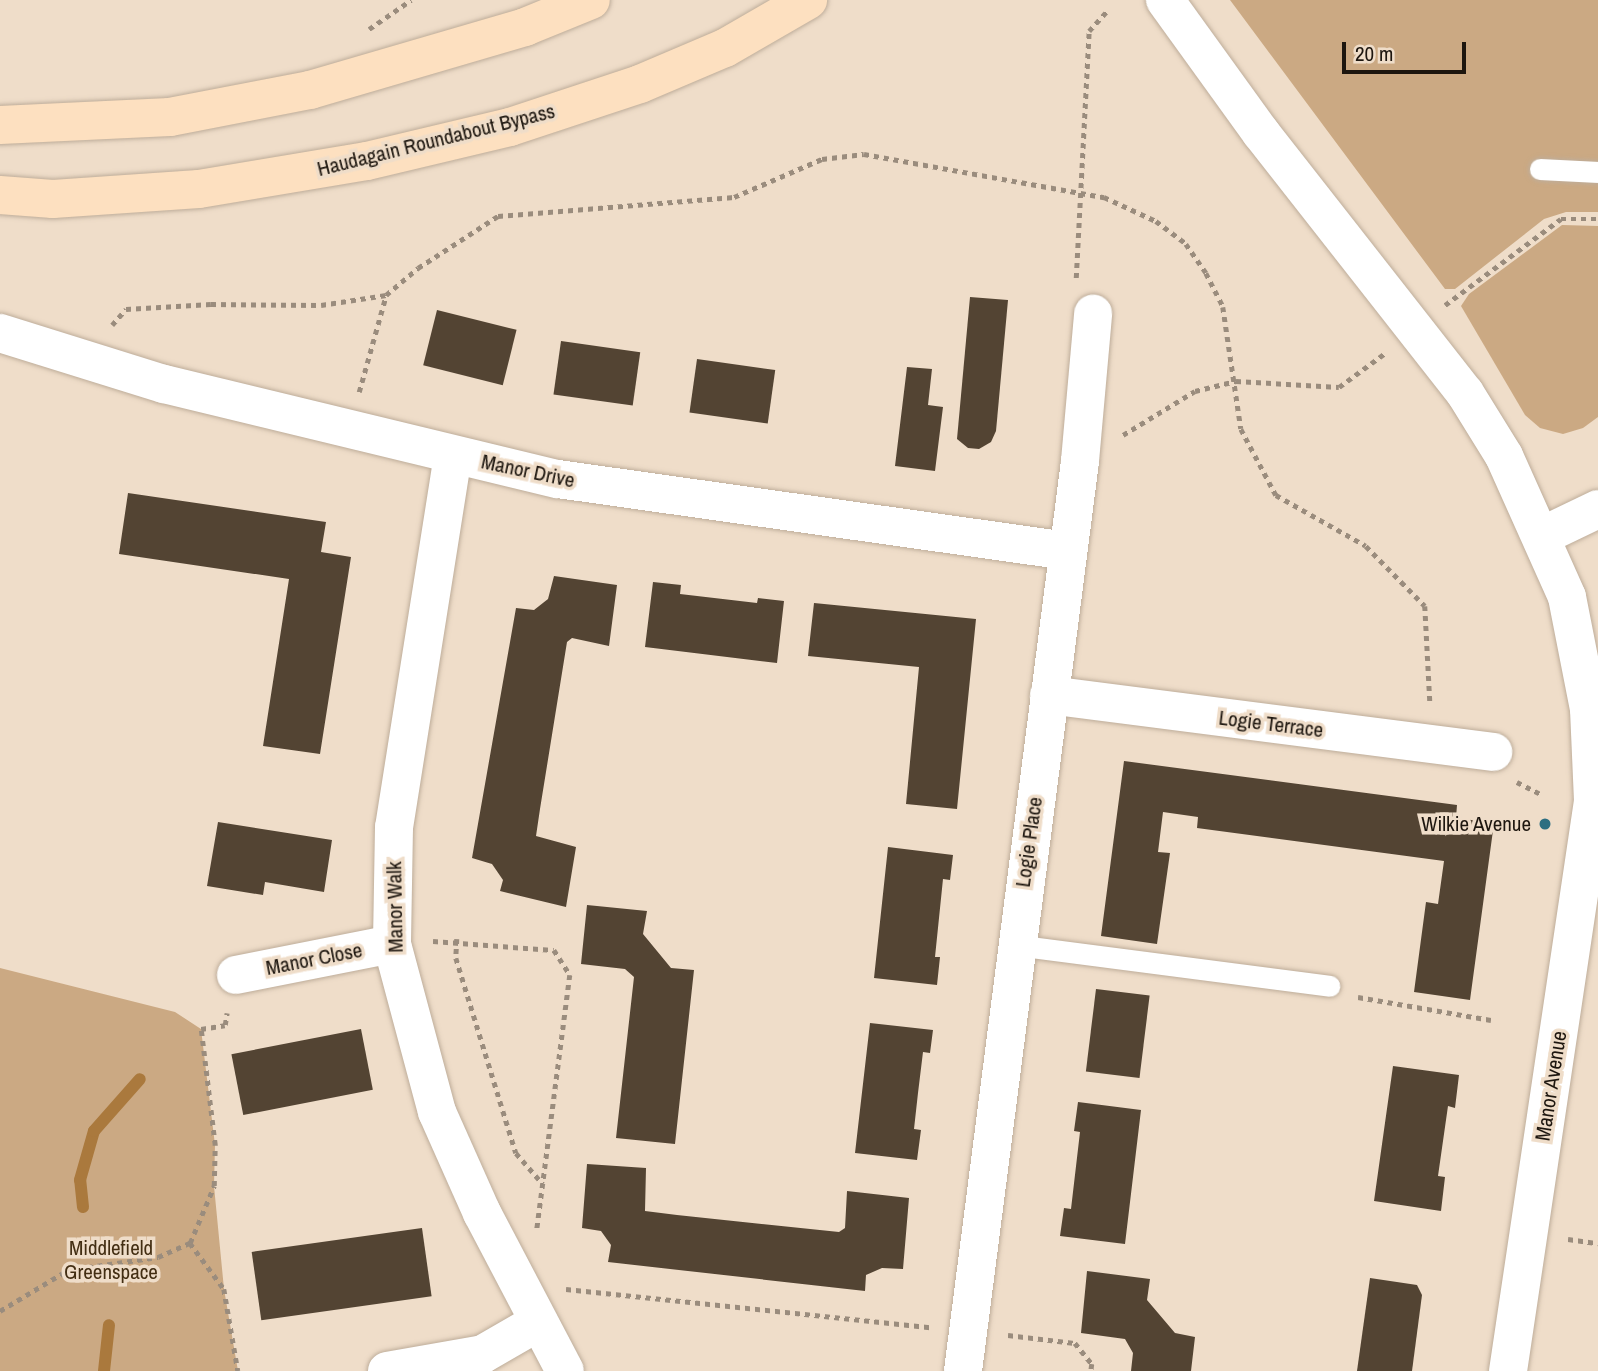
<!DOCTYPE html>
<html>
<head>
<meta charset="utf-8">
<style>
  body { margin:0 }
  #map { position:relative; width:1598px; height:1371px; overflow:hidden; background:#efddc9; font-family:"Archivo Narrow",sans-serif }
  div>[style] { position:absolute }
  .green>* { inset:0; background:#cba983 }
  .stream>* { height:12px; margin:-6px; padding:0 6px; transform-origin:6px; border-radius:6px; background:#aa793d }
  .building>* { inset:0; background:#534433; transform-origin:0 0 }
  .path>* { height:4.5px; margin-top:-2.25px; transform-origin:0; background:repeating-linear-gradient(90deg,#9a8c7d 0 5px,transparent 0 10px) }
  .roads { filter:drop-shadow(0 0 2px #bead9a) drop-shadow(0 0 2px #bead9a) }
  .service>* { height:21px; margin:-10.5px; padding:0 10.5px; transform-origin:10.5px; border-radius:10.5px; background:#fff }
  .minor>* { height:38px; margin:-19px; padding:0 19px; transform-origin:19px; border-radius:19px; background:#fff }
  .tertiary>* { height:38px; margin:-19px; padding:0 19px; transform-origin:19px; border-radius:19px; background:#fff }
  .primary>* { height:38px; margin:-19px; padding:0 19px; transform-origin:19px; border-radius:19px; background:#fde0c0 }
  .dots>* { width:19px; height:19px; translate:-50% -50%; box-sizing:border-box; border:4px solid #efddc9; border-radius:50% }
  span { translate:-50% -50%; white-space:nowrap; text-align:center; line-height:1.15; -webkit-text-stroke:7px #efddc9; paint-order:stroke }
  .street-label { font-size:21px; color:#1d160f }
  .poi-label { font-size:21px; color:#1d160f }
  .right { translate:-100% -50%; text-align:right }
  .park-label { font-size:21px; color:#432e13 }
  .scale { position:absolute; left:1342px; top:42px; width:124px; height:32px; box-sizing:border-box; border:4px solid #1d160f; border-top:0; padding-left:9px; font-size:21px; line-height:24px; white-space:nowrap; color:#1d160f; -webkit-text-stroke:5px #efddc9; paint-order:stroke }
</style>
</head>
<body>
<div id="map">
  <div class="green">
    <i style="clip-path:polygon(1230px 0,1598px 0,1598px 212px,1566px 212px,1544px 219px,1455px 289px,1445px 289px)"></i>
    <i style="clip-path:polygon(1562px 225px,1598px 226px,1598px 417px,1583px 428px,1563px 434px,1540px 428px,1525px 415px,1461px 306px,1469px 294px)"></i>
    <i style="clip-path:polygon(0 968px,175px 1012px,201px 1029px,215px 1145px,214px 1186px,224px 1289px,238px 1371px,0 1371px)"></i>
  </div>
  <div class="stream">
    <i style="left:83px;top:1207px;width:27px;rotate:-96deg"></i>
    <i style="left:80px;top:1180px;width:51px;rotate:-74.1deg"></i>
    <i style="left:94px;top:1131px;width:69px;rotate:-48.5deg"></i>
    <i style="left:104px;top:1371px;width:46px;rotate:-83.8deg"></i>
  </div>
  <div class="building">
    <i style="clip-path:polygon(970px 297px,1008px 300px,996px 431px,991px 442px,979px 449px,968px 448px,957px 439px)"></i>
    <i style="left:437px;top:310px;width:82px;height:57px;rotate:14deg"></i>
    <i style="left:561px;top:341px;width:80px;height:54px;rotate:8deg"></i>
    <i style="left:697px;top:359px;width:79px;height:54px;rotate:8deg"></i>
    <i style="clip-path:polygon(907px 367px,932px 369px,928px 405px,943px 407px,935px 471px,895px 466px)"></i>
    <i style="clip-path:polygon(128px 493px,326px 522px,321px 552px,351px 557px,320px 754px,263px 746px,289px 579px,119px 554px)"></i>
    <i style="clip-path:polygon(554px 576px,617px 585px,609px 646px,572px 638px,567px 642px,540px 809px,536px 836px,576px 847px,566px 907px,500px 891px,503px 880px,492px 864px,472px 858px,516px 608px,534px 610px,548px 599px)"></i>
    <i style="clip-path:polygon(653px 582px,681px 585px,680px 594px,757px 603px,758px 598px,784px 601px,777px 663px,645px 647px)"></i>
    <i style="clip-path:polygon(814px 603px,976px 619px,957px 809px,906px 804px,919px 667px,808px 656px)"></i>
    <i style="clip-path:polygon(1124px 761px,1457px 805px,1456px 818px,1494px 823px,1470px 1000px,1414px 992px,1426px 902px,1438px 904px,1444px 861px,1197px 828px,1198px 817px,1163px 812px,1158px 852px,1170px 853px,1157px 944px,1101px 936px)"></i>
    <i style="clip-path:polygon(218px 822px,332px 840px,324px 892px,265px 882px,263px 895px,207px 886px)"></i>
    <i style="clip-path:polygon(888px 847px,953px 855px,950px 880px,943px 879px,935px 957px,940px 957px,937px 985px,874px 978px)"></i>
    <i style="clip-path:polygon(587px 905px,647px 911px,643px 934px,671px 968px,694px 970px,675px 1144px,616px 1138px,634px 977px,625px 969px,581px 964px)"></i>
    <i style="left:1096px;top:989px;width:54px;height:83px;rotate:7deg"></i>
    <i style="clip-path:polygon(870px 1023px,933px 1030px,930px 1053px,923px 1052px,918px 1093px,914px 1129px,921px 1130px,917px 1160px,855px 1153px)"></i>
    <i style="left:361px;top:1029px;width:62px;height:132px;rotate:79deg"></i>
    <i style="clip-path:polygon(1393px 1066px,1459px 1075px,1455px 1108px,1448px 1106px,1438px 1176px,1445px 1177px,1441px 1211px,1374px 1201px)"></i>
    <i style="clip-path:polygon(1078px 1102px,1141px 1110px,1125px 1244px,1060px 1236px,1064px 1208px,1071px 1209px,1080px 1132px,1074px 1131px)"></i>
    <i style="clip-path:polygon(587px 1164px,646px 1168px,645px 1211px,677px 1215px,839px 1232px,845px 1228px,847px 1191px,909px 1198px,903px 1269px,882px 1268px,866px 1275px,865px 1291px,608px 1262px,611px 1245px,601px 1231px,582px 1228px)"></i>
    <i style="left:422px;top:1228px;width:69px;height:172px;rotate:82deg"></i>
    <i style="clip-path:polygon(1087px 1271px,1150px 1279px,1147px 1300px,1175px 1333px,1195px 1337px,1191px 1371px,1131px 1371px,1133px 1353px,1125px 1339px,1081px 1333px)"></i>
    <i style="clip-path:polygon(1370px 1278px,1417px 1285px,1422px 1295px,1412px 1371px,1357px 1371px)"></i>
  </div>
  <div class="path">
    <i style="left:369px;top:29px;width:51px;rotate:-34.6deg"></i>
    <i style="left:1076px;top:278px;width:247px;rotate:-87deg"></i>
    <i style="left:1089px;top:31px;width:27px;rotate:-48deg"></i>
    <i style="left:1445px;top:305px;width:144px;rotate:-36.6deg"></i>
    <i style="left:1561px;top:219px;width:37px"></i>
    <i style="left:112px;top:325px;width:21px;rotate:-49deg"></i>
    <i style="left:126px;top:309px;width:85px;rotate:-3.4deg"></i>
    <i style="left:211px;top:304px;width:110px;rotate:0.5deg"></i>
    <i style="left:321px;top:305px;width:66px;rotate:-8.7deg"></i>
    <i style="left:359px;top:392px;width:101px;rotate:-74.4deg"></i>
    <i style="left:386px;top:295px;width:42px;rotate:-40.2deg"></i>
    <i style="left:418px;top:268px;width:95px;rotate:-33deg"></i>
    <i style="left:498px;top:216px;width:237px;rotate:-4.6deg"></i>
    <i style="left:734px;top:197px;width:96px;rotate:-23.4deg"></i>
    <i style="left:822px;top:159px;width:42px;rotate:-6.8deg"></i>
    <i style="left:864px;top:154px;width:244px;rotate:10.2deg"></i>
    <i style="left:1104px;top:197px;width:57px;rotate:24.8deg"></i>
    <i style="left:1156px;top:221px;width:38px;rotate:37deg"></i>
    <i style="left:1186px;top:244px;width:35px;rotate:55deg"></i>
    <i style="left:1206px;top:273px;width:38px;rotate:63deg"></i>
    <i style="left:1223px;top:307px;width:123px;rotate:81.6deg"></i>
    <i style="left:1241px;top:429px;width:75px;rotate:62.1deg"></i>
    <i style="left:1276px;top:495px;width:103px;rotate:29.5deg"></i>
    <i style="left:1366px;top:546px;width:84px;rotate:45.5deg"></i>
    <i style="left:1425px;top:606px;width:96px;rotate:87deg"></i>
    <i style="left:1123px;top:435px;width:84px;rotate:-31.4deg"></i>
    <i style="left:1195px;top:391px;width:42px;rotate:-13.7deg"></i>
    <i style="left:1236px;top:381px;width:103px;rotate:3.3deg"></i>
    <i style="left:1339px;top:387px;width:56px;rotate:-36.3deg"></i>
    <i style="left:1517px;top:782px;width:29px;rotate:27deg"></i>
    <i style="left:457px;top:939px;width:19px;rotate:93deg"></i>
    <i style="left:456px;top:958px;width:204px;rotate:72.9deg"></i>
    <i style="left:516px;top:1153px;width:41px;rotate:48.9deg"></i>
    <i style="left:433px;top:941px;width:121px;rotate:4.3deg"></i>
    <i style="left:554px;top:950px;width:30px;rotate:57deg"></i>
    <i style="left:570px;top:975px;width:257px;rotate:97.4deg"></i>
    <i style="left:1358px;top:997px;width:135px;rotate:9.8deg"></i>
    <i style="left:1568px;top:1239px;width:30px;rotate:8deg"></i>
    <i style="left:190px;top:1243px;width:57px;rotate:53.5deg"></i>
    <i style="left:224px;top:1289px;width:83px;rotate:80.3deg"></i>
    <i style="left:566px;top:1289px;width:366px;rotate:6deg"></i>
    <i style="left:0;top:1311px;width:79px;rotate:-31.1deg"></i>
    <i style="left:68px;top:1270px;width:91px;rotate:-8.2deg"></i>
    <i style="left:158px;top:1257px;width:35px;rotate:-24deg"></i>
    <i style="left:190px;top:1243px;width:62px;rotate:-67.2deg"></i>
    <i style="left:214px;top:1186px;width:41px;rotate:-88.6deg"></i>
    <i style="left:215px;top:1145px;width:117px;rotate:-96.9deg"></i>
    <i style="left:201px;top:1029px;width:24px;rotate:-9deg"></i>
    <i style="left:225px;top:1025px;width:12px;rotate:-81deg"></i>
    <i style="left:1008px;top:1335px;width:67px;rotate:6.8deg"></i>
    <i style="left:1075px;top:1343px;width:27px;rotate:51deg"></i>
    <i style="left:1092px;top:1364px;width:7px;rotate:98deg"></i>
  </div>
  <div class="roads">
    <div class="service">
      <i style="left:1540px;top:169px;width:58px;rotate:3deg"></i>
      <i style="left:1015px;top:945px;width:317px;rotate:7.4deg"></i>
    </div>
    <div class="minor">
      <i style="left:0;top:333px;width:172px;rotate:17.3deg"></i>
      <i style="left:164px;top:384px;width:405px;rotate:13.6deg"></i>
      <i style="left:558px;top:479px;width:515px;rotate:8.04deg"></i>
      <i style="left:453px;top:455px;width:377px;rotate:99deg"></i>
      <i style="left:394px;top:827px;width:117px;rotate:91deg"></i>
      <i style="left:392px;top:944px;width:174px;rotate:75deg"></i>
      <i style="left:437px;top:1112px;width:111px;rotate:66deg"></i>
      <i style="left:482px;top:1213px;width:178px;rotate:62.3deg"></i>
      <i style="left:1542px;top:536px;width:62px;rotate:-25.7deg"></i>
      <i style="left:1049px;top:695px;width:448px;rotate:7.3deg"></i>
      <i style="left:236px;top:975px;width:159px;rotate:-11.2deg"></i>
      <i style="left:387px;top:1371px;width:97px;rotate:-10deg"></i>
      <i style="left:483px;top:1354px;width:62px;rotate:-29.9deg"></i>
      <i style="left:963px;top:1371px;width:917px;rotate:-82.67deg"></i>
      <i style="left:1080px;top:461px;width:148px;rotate:-84.9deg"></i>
    </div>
    <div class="tertiary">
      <i style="left:1165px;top:0;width:164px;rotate:54.2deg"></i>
      <i style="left:1261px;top:133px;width:330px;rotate:51.9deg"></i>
      <i style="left:1465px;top:393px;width:74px;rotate:58.2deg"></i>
      <i style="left:1504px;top:456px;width:154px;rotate:65.9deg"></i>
      <i style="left:1567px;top:597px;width:114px;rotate:78.9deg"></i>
      <i style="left:1589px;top:709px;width:92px;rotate:87.5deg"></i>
      <i style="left:1593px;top:801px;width:576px;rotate:98.48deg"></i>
    </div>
    <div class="primary">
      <i style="left:0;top:125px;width:170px;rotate:-2.7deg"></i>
      <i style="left:170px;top:117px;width:143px;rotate:-10.9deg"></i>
      <i style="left:310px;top:90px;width:224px;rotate:-16.3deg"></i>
      <i style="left:525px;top:27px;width:71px;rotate:-22.2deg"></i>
      <i style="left:0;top:195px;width:53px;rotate:4.3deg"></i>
      <i style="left:53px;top:199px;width:146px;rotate:-3.9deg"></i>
      <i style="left:199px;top:189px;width:170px;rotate:-9.5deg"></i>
      <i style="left:367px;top:161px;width:147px;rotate:-13.4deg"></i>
      <i style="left:510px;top:127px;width:137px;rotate:-18.3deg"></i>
      <i style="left:640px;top:84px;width:92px;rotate:-23deg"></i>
      <i style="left:725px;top:48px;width:96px;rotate:-30deg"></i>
    </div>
  </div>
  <div class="dots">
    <i style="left:1545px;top:824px;background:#2c6e81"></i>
  </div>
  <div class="street-label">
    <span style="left:436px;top:140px;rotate:-14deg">Haudagain Roundabout Bypass</span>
    <span style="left:528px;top:471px;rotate:12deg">Manor Drive</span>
    <span style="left:1271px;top:724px;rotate:7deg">Logie Terrace</span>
    <span style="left:1029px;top:842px;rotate:-82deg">Logie Place</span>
    <span style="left:395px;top:907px;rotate:-91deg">Manor Walk</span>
    <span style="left:314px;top:959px;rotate:-11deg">Manor Close</span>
    <span style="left:1551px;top:1086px;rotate:-81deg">Manor Avenue</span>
  </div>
  <div class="poi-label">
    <span class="right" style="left:1531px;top:824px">Wilkie Avenue</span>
  </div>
  <div class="park-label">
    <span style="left:111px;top:1260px">Middlefield<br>Greenspace</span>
  </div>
  <div class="scale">20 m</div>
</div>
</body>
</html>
